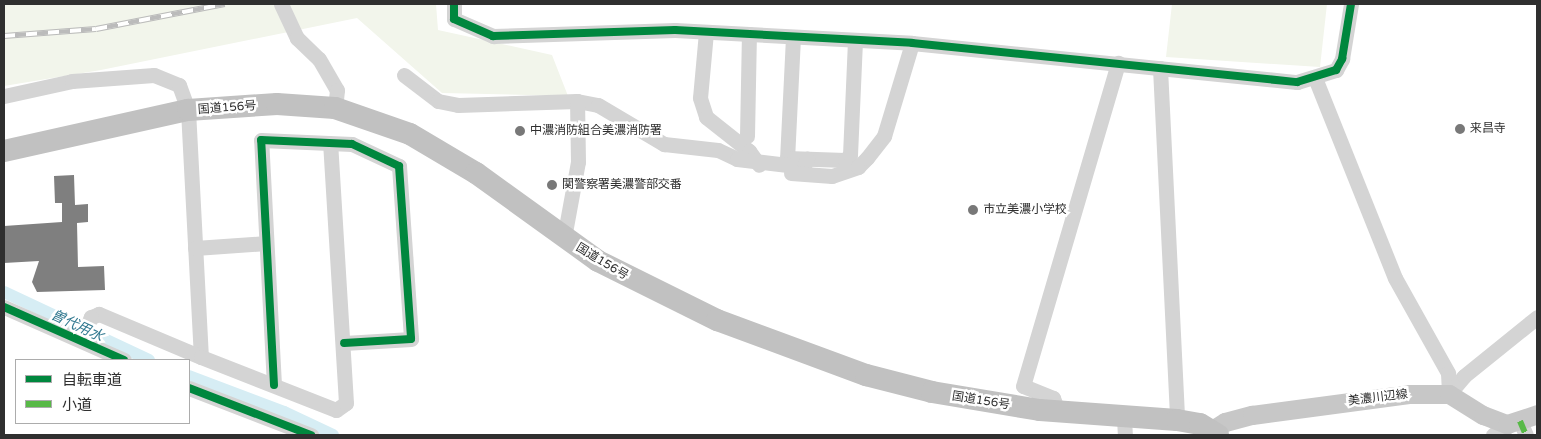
<!DOCTYPE html>
<html>
<head>
<meta charset="utf-8">
<style>
  body { margin:0 }
  #map { position:relative; width:1541px; height:439px; overflow:hidden; background:#fff; font-family:"Varela Round","Noto Sans JP",sans-serif }
  div>[style] { position:absolute }
  .green>* { inset:0; background:#f2f5eb }
  .canal>* { height:12px; margin:-6px; padding:0 6px; transform-origin:6px; border-radius:6px; background:#d6edf4 }
  .building>* { inset:0; background:#7f7f7f }
  .minor>* { height:15px; margin:-7.5px; padding:0 7.5px; transform-origin:7.5px; border-radius:7.5px; background:#d4d4d4 }
  .major>* { height:19px; margin:-9.5px; padding:0 9.5px; transform-origin:9.5px; border-radius:9.5px; background:#c7c7c7 }
  .highway>* { height:22px; margin:-11px; padding:0 11px; transform-origin:11px; border-radius:11px; background:#c1c1c1 }
  .rail>* { height:5.5px; margin-top:-2.75px; transform-origin:0; background:repeating-linear-gradient(90deg,#fff 0 11px,#bbb 0 22px); box-sizing:border-box; border-block:1px solid #bbb }
  .quiet>* { height:6px; margin-top:-3px; transform-origin:0; background:repeating-linear-gradient(90deg,#58b947 0 12px,transparent 0 18px) }
  .cycleway>* { height:8px; margin:-4px; padding:0 4px; transform-origin:4px; border-radius:4px; background:#00873e }
  .dots>* { width:14px; height:14px; translate:-50% -50%; box-sizing:border-box; border:2px solid #fff; border-radius:50% }
  span { translate:-50% -50%; white-space:nowrap; text-align:center; line-height:1.15; -webkit-text-stroke:5px #fff; paint-order:stroke }
  .street-label { font-size:12px; color:#2f2f2f }
  .poi-label { font-size:12px; color:#2f2f2f }
  .left { translate:0 -50%; text-align:left }
  .water-label { font-size:14px; color:#337a91; font-style:italic }
  .frame { position:absolute; inset:0; border:5px solid #2f2f2f; pointer-events:none }
  .legend { position:absolute; left:15px; top:359px; width:175px; height:65px; box-sizing:border-box; background:#fff; border:1px solid #acacac; margin:0; padding:6px 9px; list-style:none; font-size:15px; color:#2f2f2f }
  .legend li { display:flex; align-items:center; gap:10px; height:25px }
  .legend b { width:25px; border:1px solid #acacac }
</style>
</head>
<body>
<div id="map">
  <div class="green">
    <i style="clip-path:polygon(4px 4px,436px 4px,438px 30px,552px 55px,568px 96px,442px 93px,357px 18px,101px 70px,4px 86px)"></i>
    <i style="clip-path:polygon(1172px 4px,1327px 4px,1320px 67px,1166px 57px)"></i>
  </div>
  <div class="canal">
    <i style="left:4px;top:292px;width:160px;rotate:25.1deg"></i>
    <i style="left:189px;top:376px;width:102px;rotate:20.8deg"></i>
    <i style="left:284px;top:412px;width:54px;rotate:25.1deg"></i>
  </div>
  <div class="building">
    <i style="clip-path:polygon(74px 175px,75px 205px,88px 204px,88px 222px,77px 223px,78px 267px,104px 266px,105px 290px,37px 292px,32px 282px,39px 261px,4px 263px,4px 226px,62px 222px,62px 203px,55px 203px,54px 176px)"></i>
  </div>
  <div class="minor">
    <i style="left:281px;top:4px;width:38px;rotate:65deg"></i>
    <i style="left:297px;top:38px;width:30px;rotate:44deg"></i>
    <i style="left:319px;top:59px;width:36px;rotate:60deg"></i>
    <i style="left:337px;top:90px;width:18px;rotate:96deg"></i>
    <i style="left:454px;top:4px;width:15px;rotate:90deg"></i>
    <i style="left:454px;top:19px;width:43px;rotate:23.6deg"></i>
    <i style="left:493px;top:36px;width:182px;rotate:-1.9deg"></i>
    <i style="left:675px;top:30px;width:237px;rotate:3.1deg"></i>
    <i style="left:912px;top:43px;width:387px;rotate:5.8deg"></i>
    <i style="left:1297px;top:82px;width:41px;rotate:-17.1deg"></i>
    <i style="left:1336px;top:70px;width:13px;rotate:-61deg"></i>
    <i style="left:1342px;top:59px;width:56px;rotate:-80.7deg"></i>
    <i style="left:706px;top:32px;width:66px;rotate:95.2deg"></i>
    <i style="left:700px;top:98px;width:20px;rotate:72deg"></i>
    <i style="left:706px;top:117px;width:55px;rotate:38.3deg"></i>
    <i style="left:749px;top:151px;width:17px;rotate:54deg"></i>
    <i style="left:793px;top:37px;width:121px;rotate:92.8deg"></i>
    <i style="left:787px;top:158px;width:58px;rotate:2deg"></i>
    <i style="left:845px;top:160px;width:7px;rotate:-45deg"></i>
    <i style="left:850px;top:155px;width:115px;rotate:-87.5deg"></i>
    <i style="left:1160px;top:68px;width:352px;rotate:87.2deg"></i>
    <i style="left:404px;top:75px;width:43px;rotate:37.4deg"></i>
    <i style="left:438px;top:101px;width:20px;rotate:11deg"></i>
    <i style="left:458px;top:105px;width:119px;rotate:-1.9deg"></i>
    <i style="left:577px;top:101px;width:21px;rotate:11deg"></i>
    <i style="left:598px;top:105px;width:77px;rotate:30.6deg"></i>
    <i style="left:664px;top:144px;width:54px;rotate:6.3deg"></i>
    <i style="left:718px;top:150px;width:21px;rotate:25deg"></i>
    <i style="left:737px;top:159px;width:51px;rotate:6.7deg"></i>
    <i style="left:788px;top:165px;width:16px;rotate:4deg"></i>
    <i style="left:804px;top:166px;width:8px;rotate:-67deg"></i>
    <i style="left:1315px;top:78px;width:215px;rotate:68.2deg"></i>
    <i style="left:1395px;top:278px;width:109px;rotate:60.8deg"></i>
    <i style="left:1448px;top:373px;width:21px;rotate:87deg"></i>
    <i style="left:4px;top:96px;width:70px;rotate:-12.4deg"></i>
    <i style="left:72px;top:81px;width:82px;rotate:-4.2deg"></i>
    <i style="left:154px;top:75px;width:27px;rotate:22deg"></i>
    <i style="left:179px;top:85px;width:27px;rotate:70deg"></i>
    <i style="left:188px;top:110px;width:247px;rotate:87deg"></i>
    <i style="left:201px;top:357px;width:111px;rotate:-157.1deg"></i>
    <i style="left:99px;top:314px;width:9px;rotate:159deg"></i>
    <i style="left:91px;top:317px;width:25px;rotate:113deg"></i>
    <i style="left:747px;top:136px;width:102px;rotate:-88.9deg"></i>
    <i style="left:791px;top:173px;width:41px;rotate:4.2deg"></i>
    <i style="left:832px;top:176px;width:28px;rotate:-19deg"></i>
    <i style="left:858px;top:167px;width:13px;rotate:-45deg"></i>
    <i style="left:867px;top:158px;width:28px;rotate:-52deg"></i>
    <i style="left:884px;top:136px;width:97px;rotate:-73.2deg"></i>
    <i style="left:564px;top:238px;width:77px;rotate:-79.6deg"></i>
    <i style="left:578px;top:162px;width:61px;rotate:-90.9deg"></i>
    <i style="left:195px;top:248px;width:71px;rotate:-4deg"></i>
    <i style="left:4px;top:307px;width:131px;rotate:23.8deg"></i>
    <i style="left:201px;top:357px;width:145px;rotate:21.4deg"></i>
    <i style="left:336px;top:410px;width:12px;rotate:-35deg"></i>
    <i style="left:346px;top:403px;width:260px;rotate:-93.5deg"></i>
    <i style="left:274px;top:385px;width:245px;rotate:-93deg"></i>
    <i style="left:261px;top:140px;width:91px;rotate:2.5deg"></i>
    <i style="left:352px;top:144px;width:52px;rotate:25.1deg"></i>
    <i style="left:399px;top:166px;width:173px;rotate:86deg"></i>
    <i style="left:411px;top:339px;width:67px;rotate:176.6deg"></i>
    <i style="left:189px;top:388px;width:131px;rotate:21.1deg"></i>
    <i style="left:1449px;top:394px;width:23px;rotate:-50deg"></i>
    <i style="left:1464px;top:376px;width:94px;rotate:-38.9deg"></i>
    <i style="left:1058px;top:411px;width:14px;rotate:-111deg"></i>
    <i style="left:1053px;top:398px;width:32px;rotate:-158deg"></i>
    <i style="left:1023px;top:386px;width:337px;rotate:-73.6deg"></i>
    <i style="left:1124px;top:418px;width:17px;rotate:87deg"></i>
    <i style="left:1520px;top:421px;width:15px;rotate:67deg"></i>
    <i style="left:1493px;top:435px;width:18px;rotate:-38deg"></i>
  </div>
  <div class="major">
    <i style="left:1212px;top:430px;width:15px;rotate:-32deg"></i>
    <i style="left:1225px;top:422px;width:28px;rotate:-15deg"></i>
    <i style="left:1252px;top:415px;width:158px;rotate:-7.6deg"></i>
    <i style="left:1409px;top:394px;width:40px"></i>
    <i style="left:1449px;top:394px;width:40px;rotate:32deg"></i>
    <i style="left:1483px;top:415px;width:26px;rotate:21deg"></i>
    <i style="left:1507px;top:424px;width:32px;rotate:-18deg"></i>
  </div>
  <div class="highway">
    <i style="left:4px;top:151px;width:189px;rotate:-12.6deg"></i>
    <i style="left:188px;top:110px;width:89px;rotate:-3.9deg"></i>
    <i style="left:277px;top:104px;width:58px;rotate:3.9deg"></i>
    <i style="left:335px;top:108px;width:79px;rotate:19.1deg"></i>
    <i style="left:410px;top:134px;width:77px;rotate:30.6deg"></i>
    <i style="left:476px;top:173px;width:150px;rotate:35.8deg"></i>
    <i style="left:598px;top:261px;width:133px;rotate:26.4deg"></i>
    <i style="left:717px;top:320px;width:159px;rotate:20.3deg"></i>
    <i style="left:866px;top:375px;width:68px;rotate:14.4deg"></i>
    <i style="left:932px;top:392px;width:109px;rotate:9.5deg"></i>
    <i style="left:1040px;top:410px;width:137px;rotate:4.2deg"></i>
    <i style="left:1177px;top:420px;width:23px;rotate:10deg"></i>
    <i style="left:1200px;top:424px;width:21px;rotate:31deg"></i>
  </div>
  <div class="rail">
    <i style="left:4px;top:36px;width:92px;rotate:-4.4deg"></i>
    <i style="left:96px;top:29px;width:131px;rotate:-11deg"></i>
  </div>
  <div class="quiet">
    <i style="left:1520px;top:421px;width:15px;rotate:67deg"></i>
  </div>
  <div class="cycleway">
    <i style="left:454px;top:4px;width:15px;rotate:90deg"></i>
    <i style="left:454px;top:19px;width:43px;rotate:23.6deg"></i>
    <i style="left:493px;top:36px;width:182px;rotate:-1.9deg"></i>
    <i style="left:675px;top:30px;width:237px;rotate:3.1deg"></i>
    <i style="left:912px;top:43px;width:387px;rotate:5.8deg"></i>
    <i style="left:1297px;top:82px;width:41px;rotate:-17.1deg"></i>
    <i style="left:1336px;top:70px;width:13px;rotate:-61deg"></i>
    <i style="left:1342px;top:59px;width:56px;rotate:-80.7deg"></i>
    <i style="left:4px;top:307px;width:131px;rotate:23.8deg"></i>
    <i style="left:274px;top:385px;width:245px;rotate:-93deg"></i>
    <i style="left:261px;top:140px;width:91px;rotate:2.5deg"></i>
    <i style="left:352px;top:144px;width:52px;rotate:25.1deg"></i>
    <i style="left:399px;top:166px;width:173px;rotate:86deg"></i>
    <i style="left:411px;top:339px;width:67px;rotate:176.6deg"></i>
    <i style="left:189px;top:388px;width:131px;rotate:21.1deg"></i>
  </div>
  <div class="dots">
    <i style="left:1460px;top:129px;background:#787878"></i>
    <i style="left:520px;top:131px;background:#787878"></i>
    <i style="left:552px;top:185px;background:#787878"></i>
    <i style="left:973px;top:210px;background:#787878"></i>
  </div>
  <div class="street-label">
    <span style="left:227px;top:108px;rotate:-4deg">国道156号</span>
    <span style="left:602px;top:262px;rotate:31deg">国道156号</span>
    <span style="left:1378px;top:398px;rotate:-7deg">美濃川辺線</span>
    <span style="left:981px;top:401px;rotate:9deg">国道156号</span>
  </div>
  <div class="poi-label">
    <span class="left" style="left:1470px;top:129px">来昌寺</span>
    <span class="left" style="left:530px;top:131px">中濃消防組合美濃消防署</span>
    <span class="left" style="left:562px;top:185px">関警察署美濃警部交番</span>
    <span class="left" style="left:983px;top:210px">市立美濃小学校</span>
  </div>
  <div class="water-label">
    <span style="left:77px;top:326px;rotate:25deg">曽代用水</span>
  </div>
  <div class="frame"></div>
  <ul class="legend">
  <li><b style="height:6px;background:#00873e"></b>自転車道</li>
  <li><b style="height:6px;background:#58b947"></b>小道</li>
  </ul>
</div>
</body>
</html>
